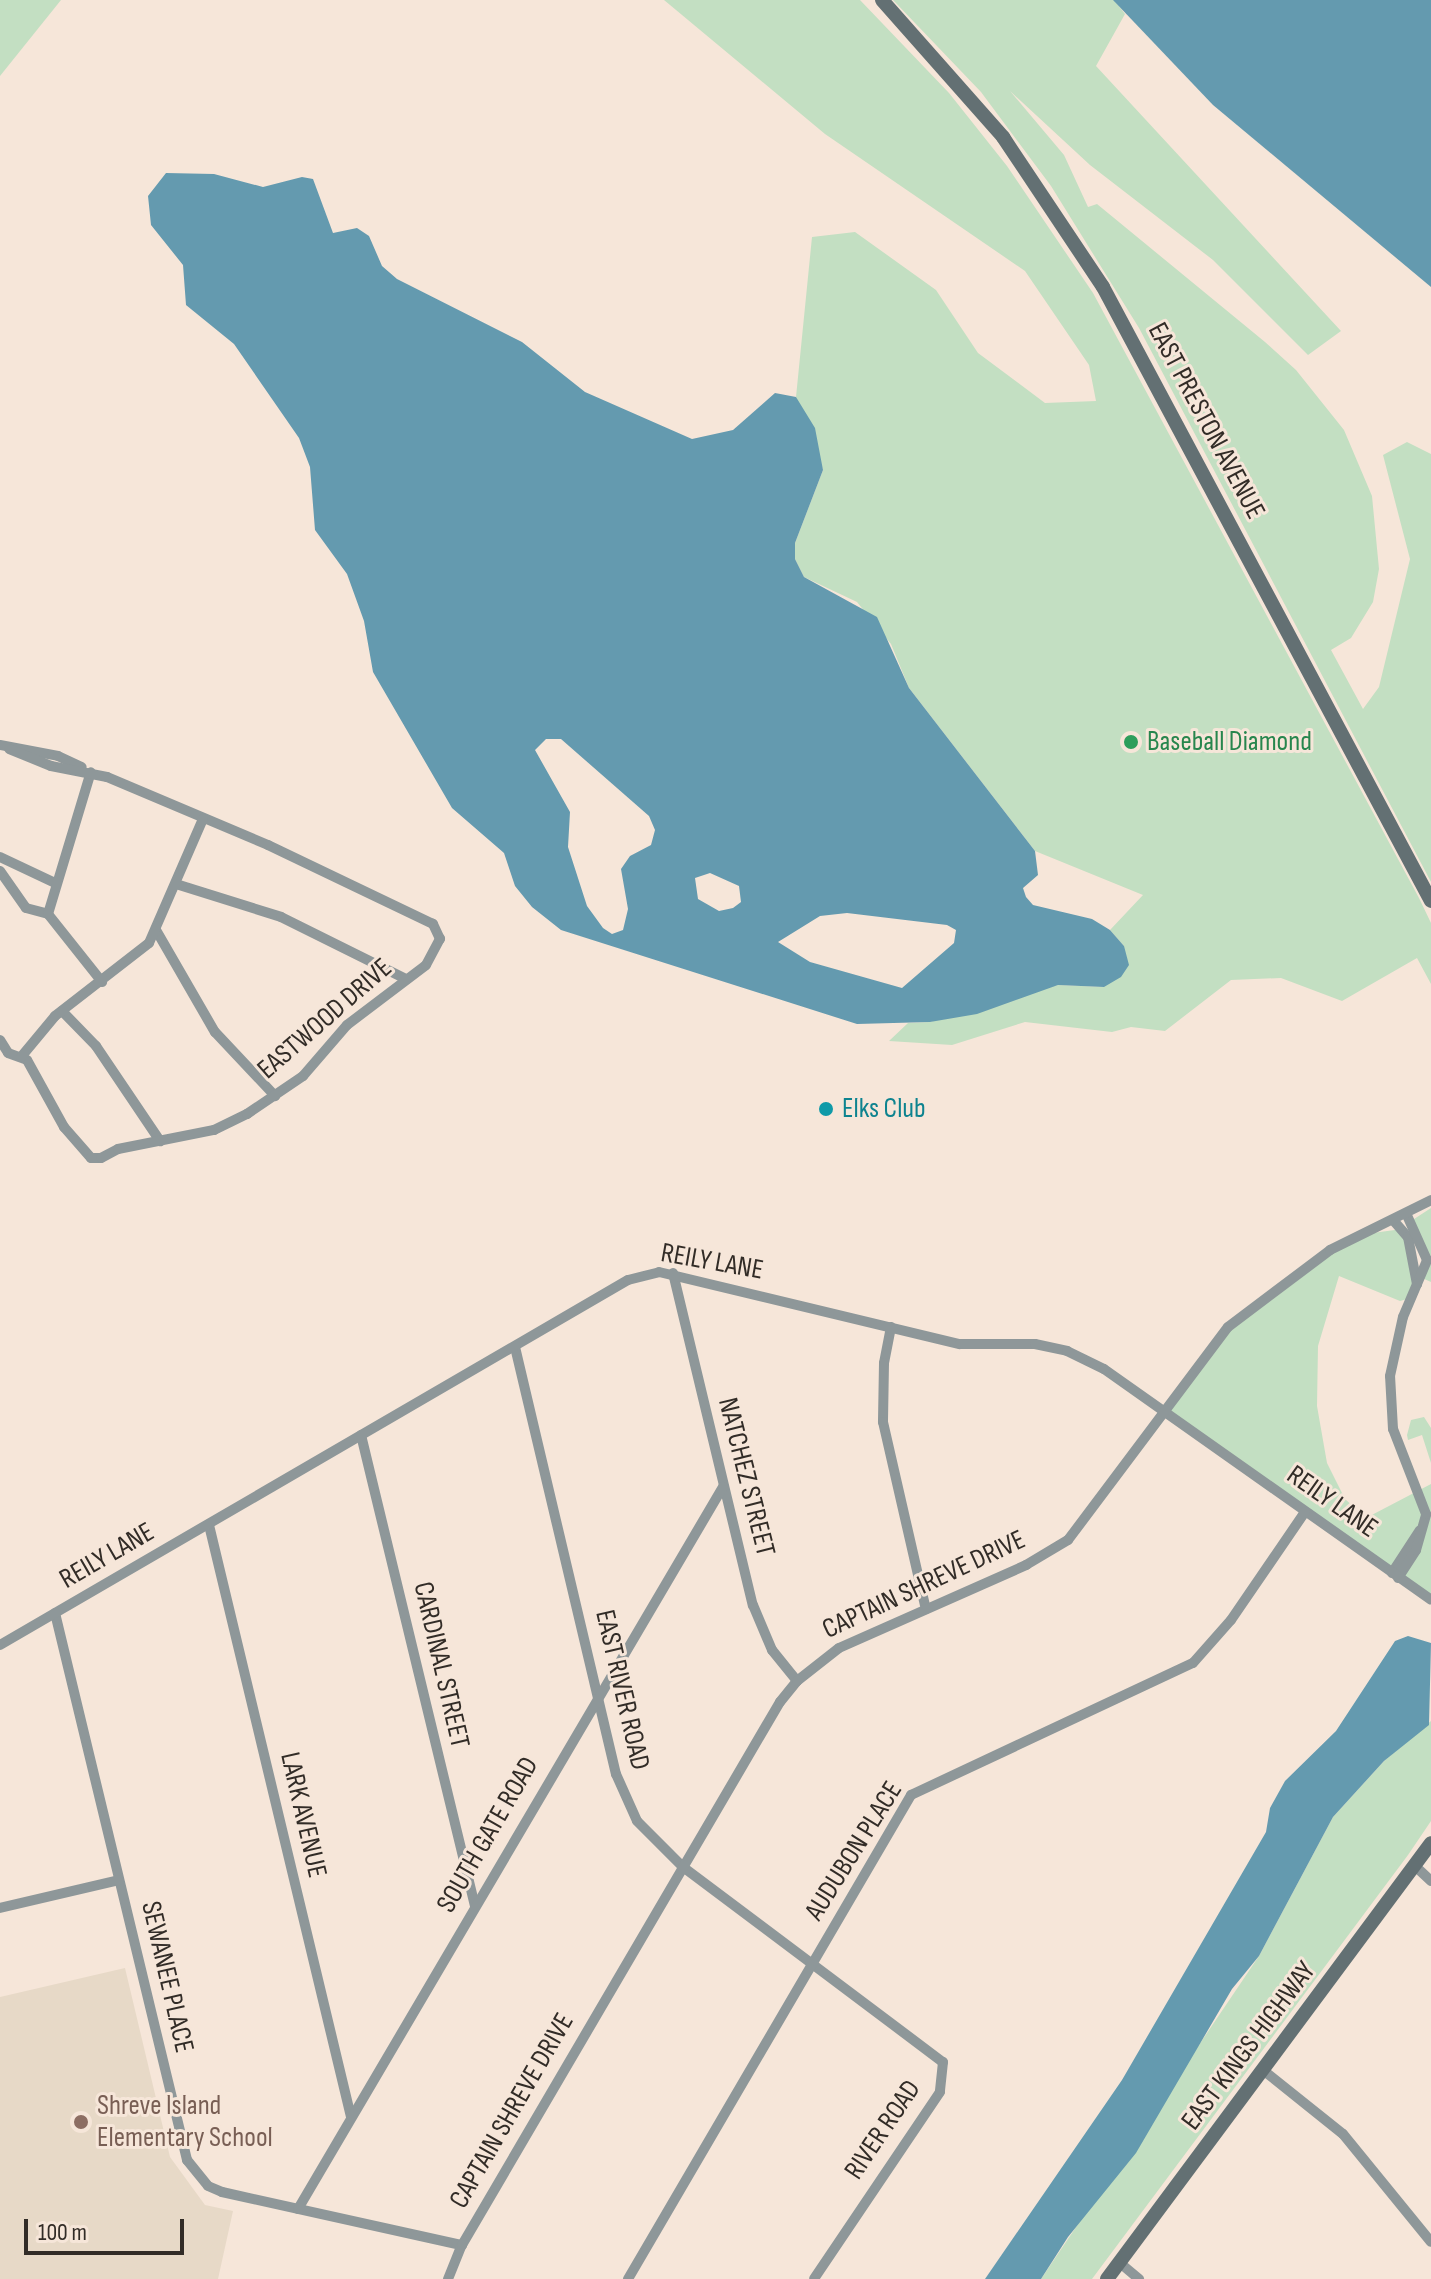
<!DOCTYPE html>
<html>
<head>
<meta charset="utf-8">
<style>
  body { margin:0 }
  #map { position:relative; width:1431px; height:2279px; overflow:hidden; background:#f6e6d9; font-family:"Sofia Sans Condensed",sans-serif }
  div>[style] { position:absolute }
  .education>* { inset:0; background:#e7d9c7 }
  .green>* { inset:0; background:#c3dfc2 }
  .water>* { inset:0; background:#649aaf }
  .street>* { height:10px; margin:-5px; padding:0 5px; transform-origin:5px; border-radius:5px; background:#8e9799 }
  .secondary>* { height:14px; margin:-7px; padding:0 7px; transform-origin:7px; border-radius:7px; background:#637073 }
  .dots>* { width:22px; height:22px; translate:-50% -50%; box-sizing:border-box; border:4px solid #f6e6d9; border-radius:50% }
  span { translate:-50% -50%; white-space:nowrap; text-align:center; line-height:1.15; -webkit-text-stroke:6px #f6e6d9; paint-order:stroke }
  .street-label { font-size:28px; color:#322c27 }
  .leisure-label { font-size:28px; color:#27864d }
  .left { translate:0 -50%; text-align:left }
  .culture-label { font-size:28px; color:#0d838f }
  .education-label { font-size:28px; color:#785e54 }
  .scale { position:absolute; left:24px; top:2219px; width:160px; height:36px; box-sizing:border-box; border:4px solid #322c27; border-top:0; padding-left:10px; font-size:24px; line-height:28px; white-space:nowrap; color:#322c27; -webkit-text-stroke:6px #f6e6d9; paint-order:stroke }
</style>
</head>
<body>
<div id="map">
  <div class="education">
    <i style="clip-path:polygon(125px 1968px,170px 2157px,205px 2205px,233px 2211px,218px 2279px,0 2279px,0 1997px)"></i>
  </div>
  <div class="green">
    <i style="clip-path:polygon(0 0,61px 0,0 76px)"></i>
    <i style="clip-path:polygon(664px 0,860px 0,949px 93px,1007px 166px,1093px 293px,1419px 898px,1431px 923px,1431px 984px,1417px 958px,1342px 1001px,1281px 978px,1231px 980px,1165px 1031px,1131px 1027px,1112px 1032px,1025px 1022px,952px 1045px,889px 1041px,908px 1023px,930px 1022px,1029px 991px,1058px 985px,1104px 987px,1124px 946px,1110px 930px,1143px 895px,1035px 851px,909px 688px,891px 644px,857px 602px,804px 577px,795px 559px,795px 543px,823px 470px,796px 397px,812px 237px,855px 232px,936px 290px,978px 353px,1045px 403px,1096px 401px,1089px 365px,1025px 271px,825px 134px)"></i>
    <i style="clip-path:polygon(893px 0,1114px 0,1125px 14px,1096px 66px,1341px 331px,1308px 355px,1213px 260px,1090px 165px,1010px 91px,1064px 155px,1088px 207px,1097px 204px,1265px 342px,1296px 370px,1344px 430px,1372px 496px,1379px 569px,1373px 602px,1351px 638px,1331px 650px,1363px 709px,1379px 687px,1410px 559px,1383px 455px,1407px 442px,1431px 454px,1431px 882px,1139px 328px,1051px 186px,981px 92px)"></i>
    <i style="clip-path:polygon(1431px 1208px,1431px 1282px,1422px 1278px,1427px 1270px,1411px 1221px)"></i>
    <i style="clip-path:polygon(1402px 1229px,1417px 1262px,1411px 1298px,1400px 1301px,1339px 1276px,1318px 1346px,1317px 1406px,1327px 1463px,1345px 1499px,1366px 1518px,1431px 1484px,1431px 1600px,1160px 1413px,1228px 1327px,1358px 1235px)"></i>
    <i style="clip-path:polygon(1424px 1417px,1431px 1428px,1431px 1463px,1422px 1435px,1408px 1440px,1407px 1435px,1411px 1420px)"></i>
    <i style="clip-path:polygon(1431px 1721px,1431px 1821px,1408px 1855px,1092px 2279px,1041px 2279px,1259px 1956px,1333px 1817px,1384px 1761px)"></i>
  </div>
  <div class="water">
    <i style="clip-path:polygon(1113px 0,1431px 0,1431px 287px,1213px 105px)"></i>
    <i style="clip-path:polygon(evenodd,166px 173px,214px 174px,263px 187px,302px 177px,313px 179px,333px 233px,357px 228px,369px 236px,382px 266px,397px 279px,522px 342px,585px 392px,692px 439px,733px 430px,775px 393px,796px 397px,815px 428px,823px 470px,795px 543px,795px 559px,804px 577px,877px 617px,909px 688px,1035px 851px,1038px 875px,1023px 888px,1026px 897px,1033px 905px,1092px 919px,1110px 930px,1124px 946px,1129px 965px,1121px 977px,1104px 987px,1058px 985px,977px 1014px,930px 1022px,857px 1024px,561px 930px,532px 907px,515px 886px,504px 853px,452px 808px,373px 672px,364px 621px,347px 574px,315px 530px,310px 467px,299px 438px,234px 344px,186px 305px,183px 265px,151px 225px,148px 196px,166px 173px,546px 739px,561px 739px,649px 816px,655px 830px,651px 845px,630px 856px,621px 869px,628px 909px,623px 930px,612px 934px,603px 928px,587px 906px,568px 847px,570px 812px,535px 750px,546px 739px,166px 173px,710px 873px,739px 886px,741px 902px,733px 908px,719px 911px,698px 899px,695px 878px,710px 873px,166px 173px,847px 913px,947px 925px,956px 930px,954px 943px,902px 988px,810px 962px,778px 942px,820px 916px,847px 913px)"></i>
    <i style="clip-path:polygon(1408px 1636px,1431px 1643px,1429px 1725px,1384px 1761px,1333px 1817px,1259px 1956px,1232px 1989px,1136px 2153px,1068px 2237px,1041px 2279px,985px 2279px,1122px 2080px,1266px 1832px,1270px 1808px,1285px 1781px,1336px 1731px,1395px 1641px)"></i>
  </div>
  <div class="street">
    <i style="left:0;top:745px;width:59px;rotate:10.7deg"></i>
    <i style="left:58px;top:756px;width:26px;rotate:25deg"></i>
    <i style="left:0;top:857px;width:61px;rotate:25.3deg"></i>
    <i style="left:0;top:871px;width:45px;rotate:54.9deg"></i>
    <i style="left:26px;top:908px;width:23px;rotate:15deg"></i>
    <i style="left:176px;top:884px;width:110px;rotate:17.4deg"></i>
    <i style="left:281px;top:917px;width:140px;rotate:26.4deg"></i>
    <i style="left:48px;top:914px;width:148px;rotate:-73.2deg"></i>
    <i style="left:48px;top:914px;width:87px;rotate:51.5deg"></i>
    <i style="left:156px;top:930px;width:118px;rotate:60deg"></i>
    <i style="left:215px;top:1032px;width:88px;rotate:46.8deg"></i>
    <i style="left:62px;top:1011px;width:49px;rotate:45.8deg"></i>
    <i style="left:96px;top:1046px;width:115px;rotate:56deg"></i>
    <i style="left:0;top:1040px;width:15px;rotate:58deg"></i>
    <i style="left:8px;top:1053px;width:20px;rotate:20deg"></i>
    <i style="left:27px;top:1060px;width:77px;rotate:61.1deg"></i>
    <i style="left:64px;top:1127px;width:41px;rotate:48.9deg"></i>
    <i style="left:91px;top:1158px;width:10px"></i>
    <i style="left:101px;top:1158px;width:19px;rotate:-28deg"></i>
    <i style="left:118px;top:1149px;width:98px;rotate:-11.2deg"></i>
    <i style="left:214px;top:1130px;width:37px;rotate:-26deg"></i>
    <i style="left:247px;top:1114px;width:68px;rotate:-34.2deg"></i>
    <i style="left:303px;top:1076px;width:67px;rotate:-49.2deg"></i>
    <i style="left:347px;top:1025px;width:99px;rotate:-37.2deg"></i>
    <i style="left:426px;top:965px;width:30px;rotate:-62deg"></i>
    <i style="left:440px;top:939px;width:17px;rotate:-115deg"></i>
    <i style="left:433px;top:924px;width:183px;rotate:-154.4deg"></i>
    <i style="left:268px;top:845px;width:175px;rotate:-157.1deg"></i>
    <i style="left:107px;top:777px;width:57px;rotate:-168.9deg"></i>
    <i style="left:51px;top:766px;width:45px;rotate:-158deg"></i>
    <i style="left:21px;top:1057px;width:53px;rotate:-50.3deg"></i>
    <i style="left:55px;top:1016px;width:119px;rotate:-37.8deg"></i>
    <i style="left:149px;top:943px;width:135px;rotate:-66.5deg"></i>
    <i style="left:1393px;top:1220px;width:23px;rotate:49deg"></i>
    <i style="left:1408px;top:1237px;width:48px;rotate:79.2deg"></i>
    <i style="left:1417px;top:1284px;width:26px;rotate:-67deg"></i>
    <i style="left:1427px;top:1260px;width:51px;rotate:-114.1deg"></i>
    <i style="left:673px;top:1273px;width:342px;rotate:76.5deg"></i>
    <i style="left:753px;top:1605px;width:49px;rotate:67.1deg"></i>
    <i style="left:772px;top:1650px;width:40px;rotate:51deg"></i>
    <i style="left:891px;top:1327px;width:37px;rotate:101deg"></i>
    <i style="left:884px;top:1363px;width:59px;rotate:91deg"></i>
    <i style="left:883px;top:1422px;width:192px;rotate:77.1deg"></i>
    <i style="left:515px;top:1347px;width:439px;rotate:76.7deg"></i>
    <i style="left:616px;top:1774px;width:51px;rotate:65.9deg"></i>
    <i style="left:637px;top:1821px;width:65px;rotate:45deg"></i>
    <i style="left:683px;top:1867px;width:325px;rotate:36.9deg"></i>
    <i style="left:943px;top:2062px;width:30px;rotate:96deg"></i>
    <i style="left:940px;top:2092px;width:225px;rotate:124deg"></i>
    <i style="left:361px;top:1435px;width:484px;rotate:76.4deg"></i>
    <i style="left:209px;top:1525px;width:609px;rotate:76.51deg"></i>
    <i style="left:1392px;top:1573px;width:51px;rotate:-56.9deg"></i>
    <i style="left:1398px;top:1578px;width:33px;rotate:-57deg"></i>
    <i style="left:1416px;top:1550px;width:37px;rotate:-74deg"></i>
    <i style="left:1426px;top:1514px;width:91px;rotate:-111.2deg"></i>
    <i style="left:1393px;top:1429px;width:53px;rotate:-93.2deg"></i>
    <i style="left:1390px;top:1376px;width:60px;rotate:-77.6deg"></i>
    <i style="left:1403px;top:1317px;width:36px;rotate:-67deg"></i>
    <i style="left:55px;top:1613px;width:563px;rotate:76.43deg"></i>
    <i style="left:187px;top:2160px;width:33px;rotate:51deg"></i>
    <i style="left:208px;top:2186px;width:15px;rotate:23deg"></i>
    <i style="left:222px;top:2192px;width:246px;rotate:12.5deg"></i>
    <i style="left:0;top:1645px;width:726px;rotate:-30.17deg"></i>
    <i style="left:628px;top:1280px;width:32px;rotate:-14deg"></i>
    <i style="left:659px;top:1272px;width:309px;rotate:13.5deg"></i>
    <i style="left:960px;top:1344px;width:75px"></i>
    <i style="left:1035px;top:1344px;width:33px;rotate:12deg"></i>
    <i style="left:1067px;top:1351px;width:41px;rotate:25.9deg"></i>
    <i style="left:1104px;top:1369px;width:400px;rotate:35.2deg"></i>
    <i style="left:1415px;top:1866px;width:22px;rotate:43deg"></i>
    <i style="left:0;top:1908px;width:122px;rotate:-13.2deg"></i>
    <i style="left:1263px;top:2070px;width:102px;rotate:38.7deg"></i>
    <i style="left:1343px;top:2134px;width:139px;rotate:50.8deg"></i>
    <i style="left:298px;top:2209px;width:838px;rotate:-59.52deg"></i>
    <i style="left:1120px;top:2263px;width:25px;rotate:40deg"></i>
    <i style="left:448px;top:2279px;width:37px;rotate:-68deg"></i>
    <i style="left:462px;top:2245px;width:629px;rotate:-59.65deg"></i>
    <i style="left:780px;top:1702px;width:27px;rotate:-51deg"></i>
    <i style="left:797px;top:1681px;width:53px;rotate:-38.2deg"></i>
    <i style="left:839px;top:1648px;width:205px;rotate:-23.9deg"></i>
    <i style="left:1026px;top:1565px;width:49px;rotate:-30.8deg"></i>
    <i style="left:1068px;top:1540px;width:266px;rotate:-53.1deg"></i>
    <i style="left:1228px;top:1327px;width:128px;rotate:-37deg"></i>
    <i style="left:1330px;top:1250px;width:113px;rotate:-26.3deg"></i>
    <i style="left:628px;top:2279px;width:561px;rotate:-59.68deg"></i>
    <i style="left:911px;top:1795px;width:311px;rotate:-25.1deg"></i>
    <i style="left:1193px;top:1663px;width:57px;rotate:-48.5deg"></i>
    <i style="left:1231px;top:1620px;width:131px;rotate:-55.6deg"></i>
  </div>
  <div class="secondary">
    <i style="left:882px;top:0;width:183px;rotate:48.5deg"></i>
    <i style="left:1003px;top:137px;width:180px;rotate:56.3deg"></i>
    <i style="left:1103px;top:287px;width:696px;rotate:61.89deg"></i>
    <i style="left:1107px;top:2279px;width:543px;rotate:-53.38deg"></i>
  </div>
  <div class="dots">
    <i style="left:1131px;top:742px;background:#2e9e5b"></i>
    <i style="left:826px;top:1109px;background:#0f9aa8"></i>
    <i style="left:81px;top:2122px;background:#8d6e63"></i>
  </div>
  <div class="street-label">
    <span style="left:1206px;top:421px;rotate:62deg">EAST PRESTON AVENUE</span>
    <span style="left:325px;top:1019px;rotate:-41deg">EASTWOOD DRIVE</span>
    <span style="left:712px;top:1262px;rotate:10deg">REILY LANE</span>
    <span style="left:746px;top:1477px;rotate:76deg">NATCHEZ STREET</span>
    <span style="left:1332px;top:1502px;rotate:35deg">REILY LANE</span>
    <span style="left:107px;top:1556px;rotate:-30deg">REILY LANE</span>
    <span style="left:924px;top:1585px;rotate:-25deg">CAPTAIN SHREVE DRIVE</span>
    <span style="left:441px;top:1665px;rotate:77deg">CARDINAL STREET</span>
    <span style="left:622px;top:1690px;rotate:77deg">EAST RIVER ROAD</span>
    <span style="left:303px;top:1815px;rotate:77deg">LARK AVENUE</span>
    <span style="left:488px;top:1835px;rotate:-60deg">SOUTH GATE ROAD</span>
    <span style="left:854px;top:1851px;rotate:-58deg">AUDUBON PLACE</span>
    <span style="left:167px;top:1977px;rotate:77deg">SEWANEE PLACE</span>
    <span style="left:1249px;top:2046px;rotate:-53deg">EAST KINGS HIGHWAY</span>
    <span style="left:512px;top:2111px;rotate:-60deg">CAPTAIN SHREVE DRIVE</span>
    <span style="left:883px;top:2130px;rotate:-56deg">RIVER ROAD</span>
  </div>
  <div class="leisure-label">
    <span class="left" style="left:1147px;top:742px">Baseball Diamond</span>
  </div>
  <div class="culture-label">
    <span class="left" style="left:842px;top:1109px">Elks Club</span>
  </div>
  <div class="education-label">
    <span class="left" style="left:97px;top:2122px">Shreve Island<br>Elementary School</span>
  </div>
  <div class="scale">100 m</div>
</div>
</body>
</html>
